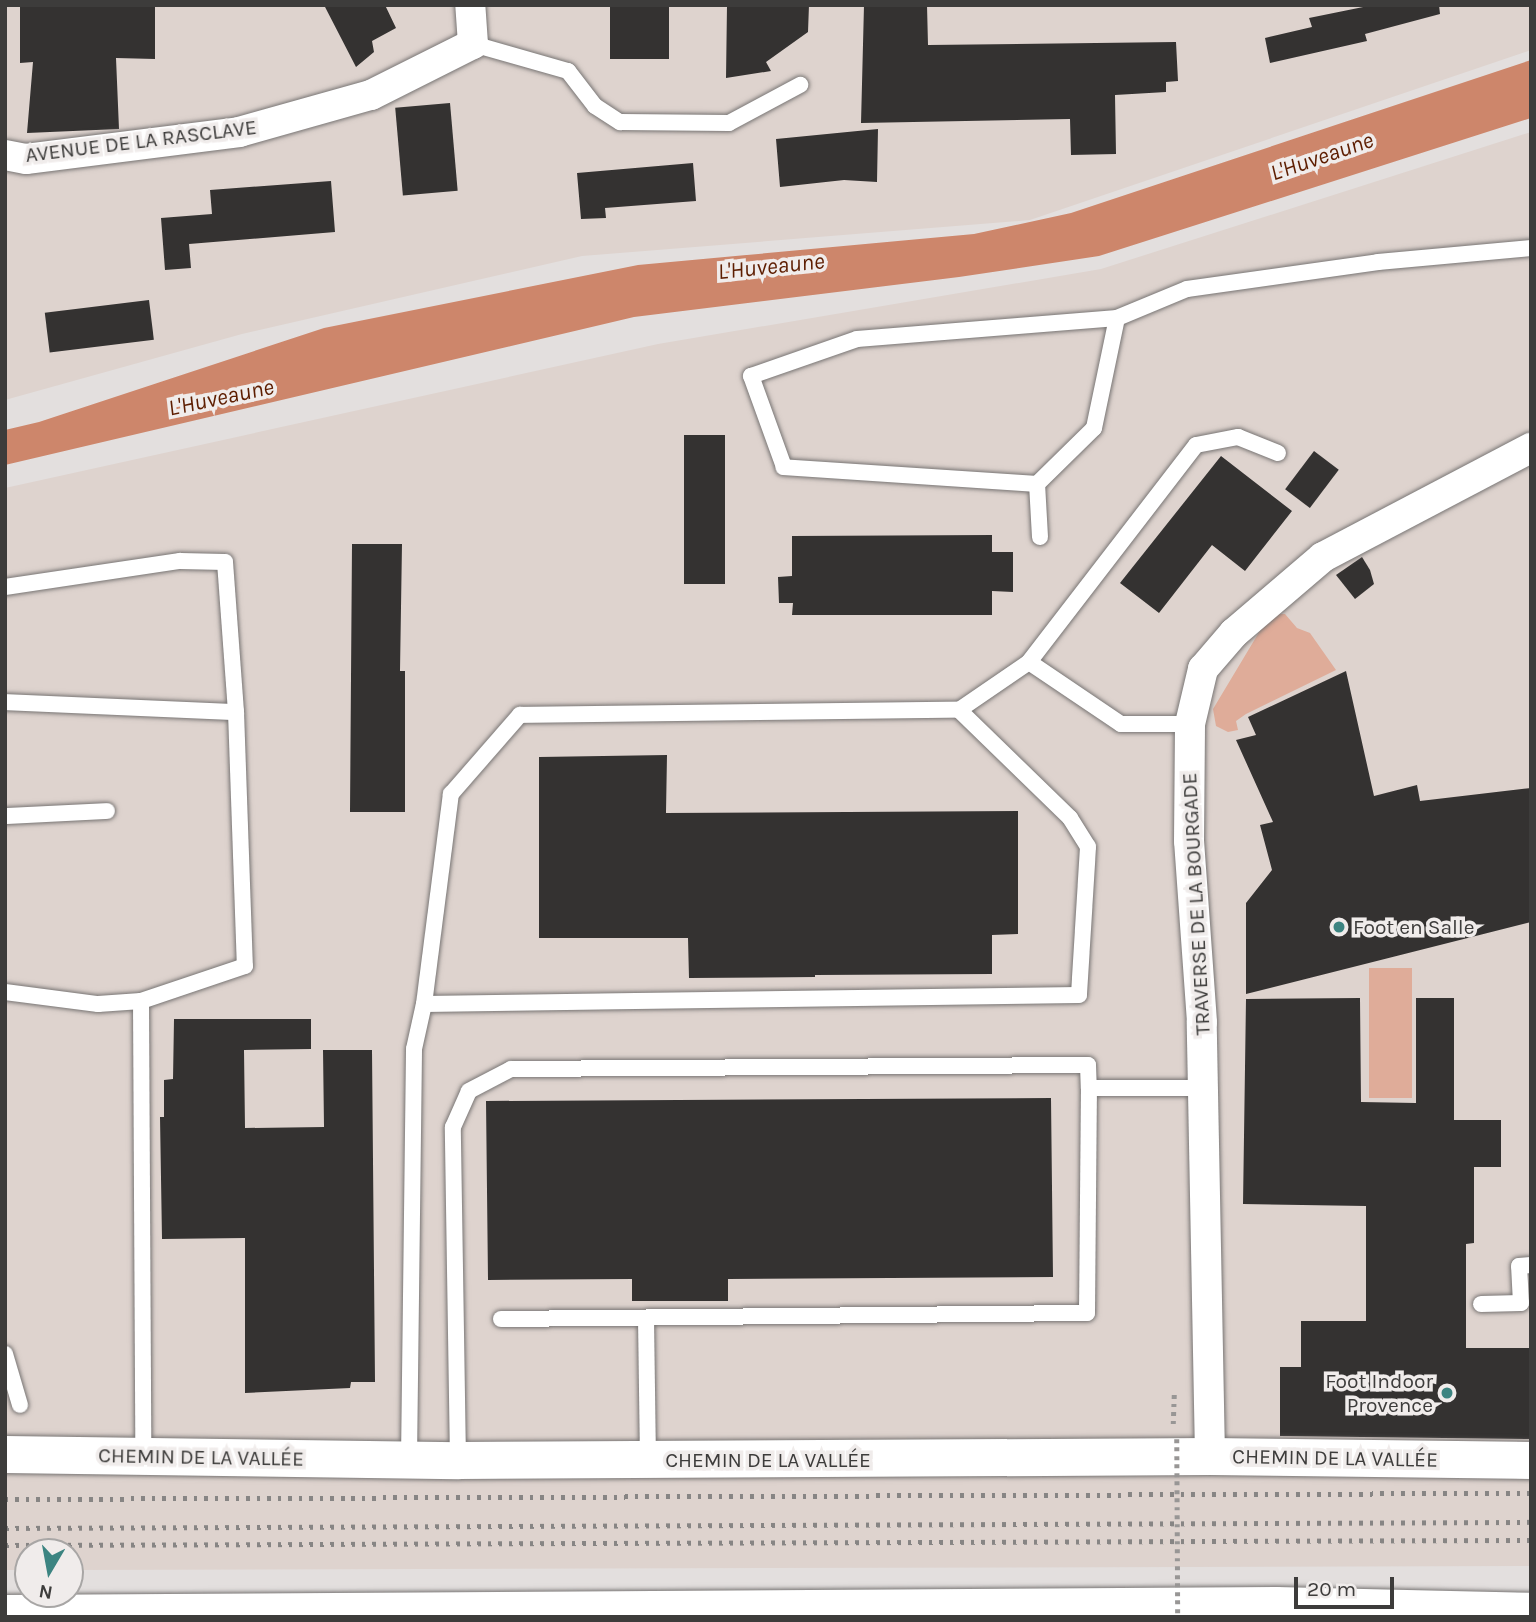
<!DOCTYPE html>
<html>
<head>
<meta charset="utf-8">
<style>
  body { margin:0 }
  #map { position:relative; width:1536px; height:1622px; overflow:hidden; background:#e3dfde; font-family:Karla,sans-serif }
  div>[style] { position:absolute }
  .built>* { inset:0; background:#ded3ce }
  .green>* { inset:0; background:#dfac99; transform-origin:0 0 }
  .water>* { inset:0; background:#cd866b }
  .building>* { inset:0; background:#343231; transform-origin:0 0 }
  .path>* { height:4.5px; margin-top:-2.25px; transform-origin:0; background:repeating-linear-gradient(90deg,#989695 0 3.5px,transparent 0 8.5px) }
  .roads { filter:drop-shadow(0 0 2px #787574) drop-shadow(0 0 2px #787574) }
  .service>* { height:16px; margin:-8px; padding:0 8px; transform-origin:8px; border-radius:8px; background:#fff }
  .minor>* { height:30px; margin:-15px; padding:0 15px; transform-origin:15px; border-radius:15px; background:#fff }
  .tertiary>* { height:37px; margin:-18.5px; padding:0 18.5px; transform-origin:18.5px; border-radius:18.5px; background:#fff }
  .motorway>* { height:38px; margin:-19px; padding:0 19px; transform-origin:19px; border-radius:19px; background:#fff }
  .rail>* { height:5px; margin-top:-2.5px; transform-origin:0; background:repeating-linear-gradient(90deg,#878584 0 3.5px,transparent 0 10.5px) }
  .path-bridge>* { height:4.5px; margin-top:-2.25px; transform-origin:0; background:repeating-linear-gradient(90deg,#989695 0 3.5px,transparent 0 8.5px) }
  .dots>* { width:19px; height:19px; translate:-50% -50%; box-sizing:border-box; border:4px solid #f0eceb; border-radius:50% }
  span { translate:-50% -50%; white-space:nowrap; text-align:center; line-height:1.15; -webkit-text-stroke:7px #f0eceb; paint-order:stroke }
  .street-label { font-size:21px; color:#3d3c3b }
  .poi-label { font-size:21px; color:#3d3c3b }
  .left { translate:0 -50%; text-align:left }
  .right { translate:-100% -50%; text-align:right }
  .water-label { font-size:23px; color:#5d1d00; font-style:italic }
  .frame { position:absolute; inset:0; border:7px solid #3d3c3b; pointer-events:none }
  .north { position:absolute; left:14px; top:1538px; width:70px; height:70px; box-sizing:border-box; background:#f0eceb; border:2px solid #a8a6a5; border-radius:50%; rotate:190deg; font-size:19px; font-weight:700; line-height:28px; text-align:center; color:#3d3c3b }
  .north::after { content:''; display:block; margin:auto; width:24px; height:32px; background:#3c8481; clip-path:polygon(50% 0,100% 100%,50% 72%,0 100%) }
  .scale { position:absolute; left:1294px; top:1577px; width:100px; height:32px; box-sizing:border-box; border:4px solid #3d3c3b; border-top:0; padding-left:9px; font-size:21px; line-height:24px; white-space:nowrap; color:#3d3c3b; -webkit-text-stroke:5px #f0eceb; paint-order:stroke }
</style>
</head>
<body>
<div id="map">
  <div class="built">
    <i style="clip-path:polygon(5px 5px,1531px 5px,1531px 50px,1030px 220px,582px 256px,242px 334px,5px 400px)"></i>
    <i style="clip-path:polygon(1531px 132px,1531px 1566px,70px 1570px,70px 1552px,28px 1552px,28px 1570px,5px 1570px,5px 488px,658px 344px,1101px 269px)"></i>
  </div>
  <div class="green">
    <i style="clip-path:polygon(1270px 614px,1285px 614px,1297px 628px,1310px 633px,1336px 670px,1246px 714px,1236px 721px,1238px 730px,1228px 732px,1216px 726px,1213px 709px)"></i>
    <i style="left:1412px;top:968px;width:130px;height:43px;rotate:90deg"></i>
  </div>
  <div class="water">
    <i style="clip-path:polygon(1531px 60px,1531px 118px,1099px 256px,959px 277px,634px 317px,5px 465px,5px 430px,39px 422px,324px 328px,638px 265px,974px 234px,1071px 213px)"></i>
  </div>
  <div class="building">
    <i style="clip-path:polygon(41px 5px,155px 5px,155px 59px,116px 58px,119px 129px,27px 133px,33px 62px,20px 63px,20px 7px)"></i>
    <i style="clip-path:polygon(324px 5px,385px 5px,396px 28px,372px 41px,374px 52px,356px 67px)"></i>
    <i style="left:610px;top:5px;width:59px;height:54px"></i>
    <i style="clip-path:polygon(727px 5px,809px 5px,808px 32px,766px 62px,771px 71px,726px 78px)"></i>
    <i style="clip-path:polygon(864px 5px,927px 5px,928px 45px,1176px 42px,1178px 81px,1166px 82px,1166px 92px,1115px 95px,1116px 154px,1071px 155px,1070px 119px,861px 123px)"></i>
    <i style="clip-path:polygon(1373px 5px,1439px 5px,1440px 14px,1365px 34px,1367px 41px,1270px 63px,1265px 38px,1312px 27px,1309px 18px)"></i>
    <i style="left:450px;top:103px;width:88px;height:55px;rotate:85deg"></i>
    <i style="clip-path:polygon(878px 129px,877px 182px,844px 180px,780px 187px,776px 139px)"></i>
    <i style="clip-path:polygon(693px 163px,696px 201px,605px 208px,606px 218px,581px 219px,577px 173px)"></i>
    <i style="clip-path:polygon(331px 181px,335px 232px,189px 244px,191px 268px,165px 270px,161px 218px,212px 214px,210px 190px)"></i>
    <i style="left:149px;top:300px;width:40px;height:105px;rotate:83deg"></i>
    <i style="left:684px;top:435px;width:41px;height:149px"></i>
    <i style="left:1314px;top:451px;width:31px;height:48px;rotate:37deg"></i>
    <i style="clip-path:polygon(1221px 456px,1292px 511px,1245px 571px,1212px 545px,1159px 613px,1120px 583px)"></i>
    <i style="clip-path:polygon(992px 535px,992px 552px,1013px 552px,1013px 592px,992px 591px,992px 615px,792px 615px,793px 603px,779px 603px,778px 577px,792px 576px,792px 536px)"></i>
    <i style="clip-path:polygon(352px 544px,402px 544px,400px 671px,405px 671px,405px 812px,350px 812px)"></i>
    <i style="clip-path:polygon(1362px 557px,1370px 570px,1374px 584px,1355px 599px,1336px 575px)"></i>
    <i style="clip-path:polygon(1346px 671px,1374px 796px,1417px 785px,1420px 801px,1531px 788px,1531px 922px,1246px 994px,1246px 903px,1272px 870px,1260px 825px,1273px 822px,1236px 740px,1256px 735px,1248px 717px)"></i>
    <i style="clip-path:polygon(667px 755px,666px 813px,1018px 811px,1018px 934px,992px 935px,992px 974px,815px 975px,815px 977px,689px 978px,688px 938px,539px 938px,539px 757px)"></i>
    <i style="clip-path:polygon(1360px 998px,1361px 1102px,1416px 1103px,1416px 998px,1454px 998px,1454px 1120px,1501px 1120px,1501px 1167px,1474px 1167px,1474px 1243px,1466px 1244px,1466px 1348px,1531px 1348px,1531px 1439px,1280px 1436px,1280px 1367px,1301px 1367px,1301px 1321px,1366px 1321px,1366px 1206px,1243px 1204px,1246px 999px)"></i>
    <i style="clip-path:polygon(174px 1019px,311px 1019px,311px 1049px,244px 1050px,245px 1128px,324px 1127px,323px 1050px,372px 1050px,375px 1382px,351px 1382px,350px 1388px,245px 1393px,245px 1238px,162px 1239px,160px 1117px,164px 1117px,164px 1080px,173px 1079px)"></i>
    <i style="clip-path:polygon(1051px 1098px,1053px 1277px,728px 1279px,728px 1301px,632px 1301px,632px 1279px,488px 1280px,486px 1101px)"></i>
  </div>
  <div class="path">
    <i style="left:1173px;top:1424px;width:30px;rotate:-88deg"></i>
  </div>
  <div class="roads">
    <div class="service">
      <i style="left:473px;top:44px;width:99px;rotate:15.9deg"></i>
      <i style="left:568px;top:71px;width:44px;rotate:52.4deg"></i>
      <i style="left:595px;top:106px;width:30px;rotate:33deg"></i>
      <i style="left:620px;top:122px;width:109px;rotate:0.5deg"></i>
      <i style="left:729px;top:123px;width:81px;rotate:-28.2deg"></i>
      <i style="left:1037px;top:484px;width:80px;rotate:-44.5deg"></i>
      <i style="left:1094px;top:428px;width:112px;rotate:-78.2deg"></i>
      <i style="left:1040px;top:537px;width:53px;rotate:-93.2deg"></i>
      <i style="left:1037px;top:484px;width:254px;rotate:-176.2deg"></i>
      <i style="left:784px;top:467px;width:97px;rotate:-109.9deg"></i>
      <i style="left:751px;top:376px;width:112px;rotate:-19.2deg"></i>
      <i style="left:857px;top:339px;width:261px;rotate:-4.6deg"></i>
      <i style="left:1117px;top:318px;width:76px;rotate:-22.5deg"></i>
      <i style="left:1187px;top:289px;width:193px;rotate:-8deg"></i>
      <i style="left:1378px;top:262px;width:154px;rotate:-5.2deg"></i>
      <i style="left:5px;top:587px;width:177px;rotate:-8.5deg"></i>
      <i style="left:180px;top:561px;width:45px;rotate:1.3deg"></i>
      <i style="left:225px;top:562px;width:150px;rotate:85.8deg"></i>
      <i style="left:1029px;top:662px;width:274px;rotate:-52.4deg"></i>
      <i style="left:1196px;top:445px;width:43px;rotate:-10.8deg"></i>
      <i style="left:1238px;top:437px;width:43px;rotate:21.8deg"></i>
      <i style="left:5px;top:702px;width:231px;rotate:2.5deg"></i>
      <i style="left:236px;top:712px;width:254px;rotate:88deg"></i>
      <i style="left:245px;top:966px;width:110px;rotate:161.4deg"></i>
      <i style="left:141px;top:1001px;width:455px;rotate:89.7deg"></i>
      <i style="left:959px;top:710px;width:155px;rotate:44.2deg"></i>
      <i style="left:1070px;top:818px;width:34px;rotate:58deg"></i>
      <i style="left:1088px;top:847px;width:148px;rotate:93.5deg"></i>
      <i style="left:1079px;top:995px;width:655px;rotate:179.21deg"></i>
      <i style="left:424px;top:1004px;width:212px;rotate:-82.7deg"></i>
      <i style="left:451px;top:794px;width:105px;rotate:-48.9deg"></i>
      <i style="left:520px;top:715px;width:439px;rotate:-0.7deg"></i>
      <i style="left:959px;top:710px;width:85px;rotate:-34.4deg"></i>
      <i style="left:1029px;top:662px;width:111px;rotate:34deg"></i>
      <i style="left:1121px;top:724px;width:69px"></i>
      <i style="left:5px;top:816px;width:102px;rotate:-2.8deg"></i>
      <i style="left:5px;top:992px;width:94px;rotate:7.4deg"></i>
      <i style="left:98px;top:1004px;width:43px;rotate:-4deg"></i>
      <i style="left:1481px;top:1304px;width:40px;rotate:-1.4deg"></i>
      <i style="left:1521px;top:1303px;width:37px;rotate:-93deg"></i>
      <i style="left:1519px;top:1266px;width:12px;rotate:-5deg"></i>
      <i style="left:646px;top:1318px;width:143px;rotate:89.2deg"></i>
      <i style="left:501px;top:1319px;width:586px;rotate:-0.59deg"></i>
      <i style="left:1087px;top:1313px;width:225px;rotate:-89.5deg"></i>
      <i style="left:5px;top:1354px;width:53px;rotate:73.6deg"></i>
      <i style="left:409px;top:1460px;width:411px;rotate:-89.3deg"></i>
      <i style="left:414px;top:1049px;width:46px;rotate:-77.5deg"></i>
      <i style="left:458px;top:1460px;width:333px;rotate:-90.9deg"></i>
      <i style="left:453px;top:1127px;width:39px;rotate:-66deg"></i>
      <i style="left:469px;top:1091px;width:47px;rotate:-27.6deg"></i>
      <i style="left:511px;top:1069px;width:577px;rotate:-0.4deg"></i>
      <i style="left:1088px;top:1065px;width:23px;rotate:88deg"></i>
      <i style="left:1089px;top:1088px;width:114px"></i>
    </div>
    <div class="minor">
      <i style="left:5px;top:155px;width:21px;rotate:11deg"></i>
      <i style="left:26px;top:159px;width:215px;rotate:-7.2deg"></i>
      <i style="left:239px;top:132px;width:137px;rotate:-15.7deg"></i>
      <i style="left:371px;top:95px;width:114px;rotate:-26.6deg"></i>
      <i style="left:473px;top:44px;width:39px;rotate:-94deg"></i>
      <i style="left:1210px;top:1456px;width:434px;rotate:-91.1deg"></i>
      <i style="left:1202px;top:1022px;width:181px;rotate:-94.1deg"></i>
      <i style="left:1189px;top:841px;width:117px;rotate:-89.5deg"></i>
      <i style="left:1190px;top:724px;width:57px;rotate:-76.7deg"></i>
      <i style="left:1203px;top:669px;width:48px;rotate:-49.3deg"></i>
      <i style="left:1234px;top:633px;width:117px;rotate:-40.5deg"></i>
      <i style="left:1323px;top:557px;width:235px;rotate:-27.7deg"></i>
    </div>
    <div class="tertiary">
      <i style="left:5px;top:1454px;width:453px;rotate:0.8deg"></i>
      <i style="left:458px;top:1460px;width:752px;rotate:-0.3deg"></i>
      <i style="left:1210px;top:1456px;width:321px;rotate:0.7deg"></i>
    </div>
    <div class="motorway">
      <i style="left:5px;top:1614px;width:1271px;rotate:-0.36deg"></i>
      <i style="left:1276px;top:1606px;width:255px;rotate:1.3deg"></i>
    </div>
  </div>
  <div class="rail">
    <i style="left:5px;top:1499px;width:1526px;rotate:-0.23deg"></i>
    <i style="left:5px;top:1528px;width:1526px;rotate:-0.23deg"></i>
    <i style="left:5px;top:1545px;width:1526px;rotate:-0.19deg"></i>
  </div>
  <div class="path-bridge">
    <i style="left:1177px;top:1439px;width:178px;rotate:89.7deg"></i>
  </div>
  <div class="dots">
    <i style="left:1339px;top:927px;background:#3c8481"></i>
    <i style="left:1447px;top:1393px;background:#3c8481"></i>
  </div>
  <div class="street-label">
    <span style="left:141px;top:141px;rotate:-7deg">AVENUE DE LA RASCLAVE</span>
    <span style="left:1196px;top:904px;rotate:-93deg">TRAVERSE DE LA BOURGADE</span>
    <span style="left:201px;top:1457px;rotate:1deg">CHEMIN DE LA VALLÉE</span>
    <span style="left:1335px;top:1458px;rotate:1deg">CHEMIN DE LA VALLÉE</span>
    <span style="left:768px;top:1460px">CHEMIN DE LA VALLÉE</span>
  </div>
  <div class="poi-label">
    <span class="left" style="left:1353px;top:927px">Foot en Salle</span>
    <span class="right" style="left:1433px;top:1393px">Foot Indoor<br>Provence</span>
  </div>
  <div class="water-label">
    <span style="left:1322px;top:157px;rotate:-19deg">L'Huveaune</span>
    <span style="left:771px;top:267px;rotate:-6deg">L'Huveaune</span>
    <span style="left:221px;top:398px;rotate:-12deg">L'Huveaune</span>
  </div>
  <div class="frame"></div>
  <div class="north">N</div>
  <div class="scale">20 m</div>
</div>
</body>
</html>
